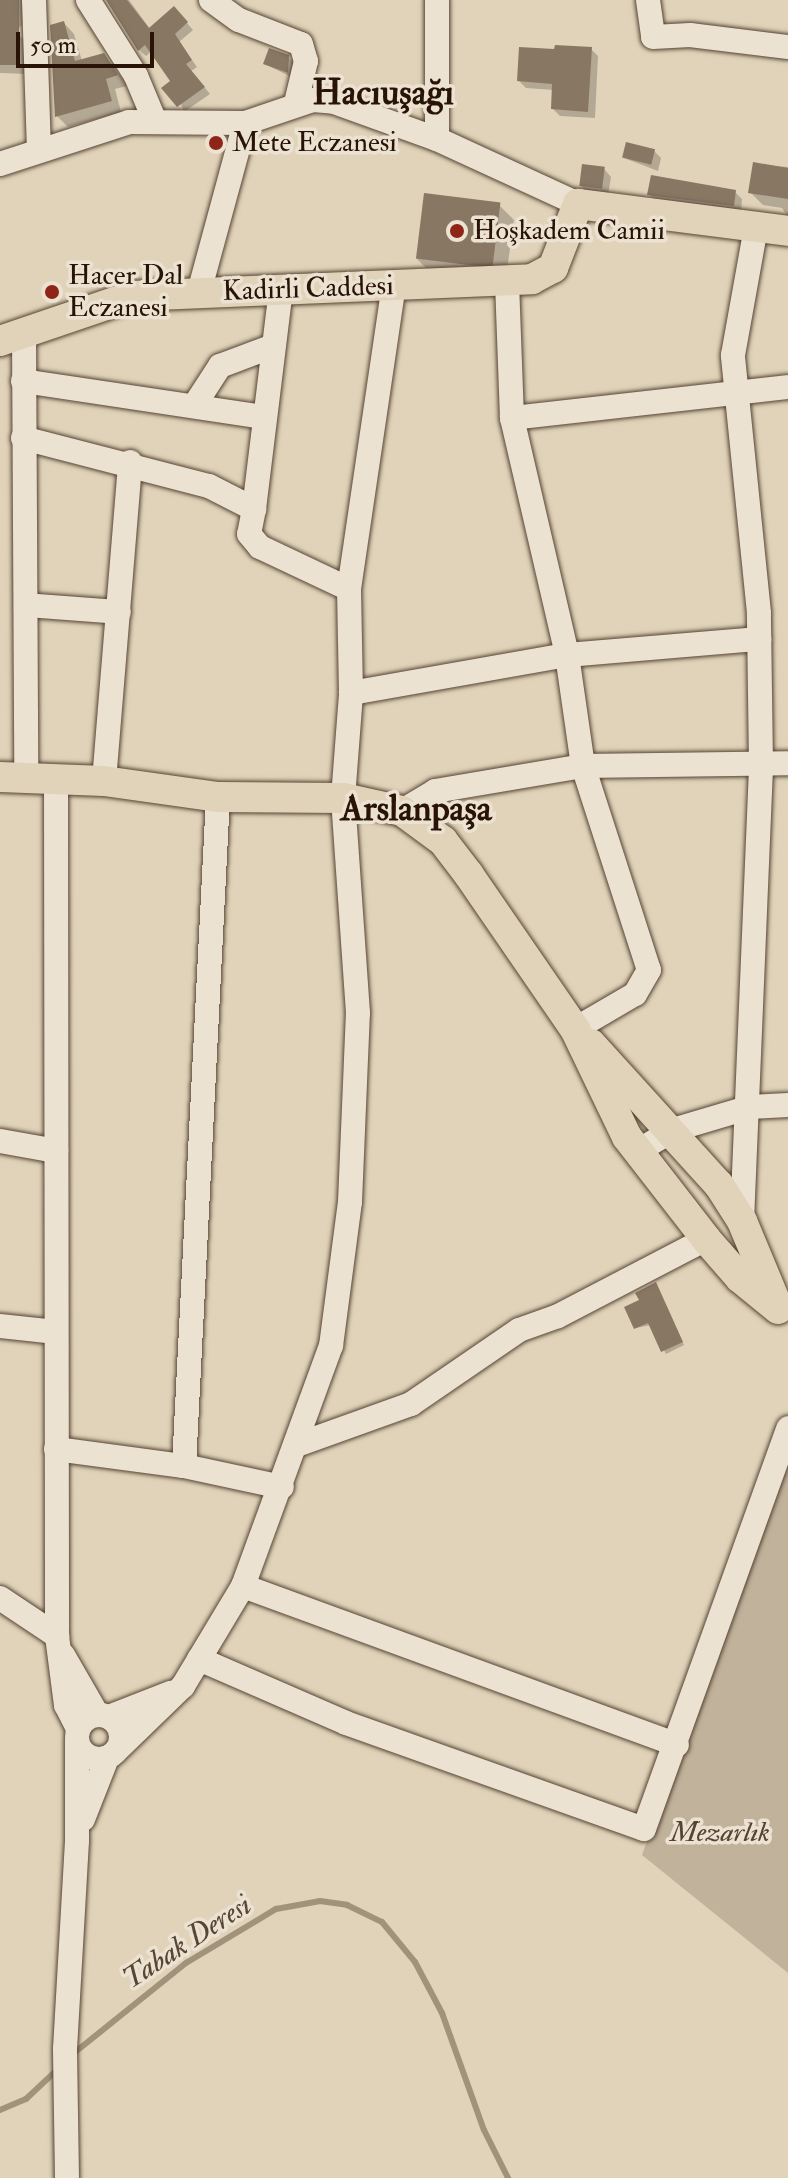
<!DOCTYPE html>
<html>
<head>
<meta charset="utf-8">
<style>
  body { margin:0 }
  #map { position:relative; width:788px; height:2178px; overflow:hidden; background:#e0d3b9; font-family:"IM FELL Double Pica",serif }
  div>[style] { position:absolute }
  .green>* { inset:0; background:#c1b29b }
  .shadow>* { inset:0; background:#0003 }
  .stream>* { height:6px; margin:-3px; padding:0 3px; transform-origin:3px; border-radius:3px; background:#a1927c }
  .building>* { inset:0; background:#887763; transform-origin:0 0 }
  .roads { filter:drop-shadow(0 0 2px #564333) drop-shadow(0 0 2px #564333) }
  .minor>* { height:24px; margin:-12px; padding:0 12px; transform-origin:12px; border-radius:12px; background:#ebe2d2 }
  .minor>.ring { margin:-12px; padding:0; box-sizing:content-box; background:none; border:24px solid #ebe2d2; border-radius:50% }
  .major>* { height:30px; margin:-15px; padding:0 15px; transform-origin:15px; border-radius:15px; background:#e0d3b9 }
  .dots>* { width:22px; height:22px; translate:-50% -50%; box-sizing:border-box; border:4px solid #ebe2d2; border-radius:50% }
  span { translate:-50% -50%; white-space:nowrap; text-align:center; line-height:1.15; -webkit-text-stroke:7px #ebe2d2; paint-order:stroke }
  .poi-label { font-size:28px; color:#281306 }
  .left { translate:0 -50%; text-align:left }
  .street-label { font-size:28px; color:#281306 }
  .park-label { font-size:28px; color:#564333; font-style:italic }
  .water-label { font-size:30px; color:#584635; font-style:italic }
  .district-label { font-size:36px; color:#281306; font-weight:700 }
  .scale { position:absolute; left:16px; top:32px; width:138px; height:36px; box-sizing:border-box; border:4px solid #281306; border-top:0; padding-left:10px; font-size:24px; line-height:28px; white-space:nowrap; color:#281306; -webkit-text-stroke:6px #ebe2d2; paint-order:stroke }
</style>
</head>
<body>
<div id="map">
  <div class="green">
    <i style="clip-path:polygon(788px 1441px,788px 1973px,642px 1855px)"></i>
  </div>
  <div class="shadow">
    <i style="clip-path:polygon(0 0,26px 0,26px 23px,3px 38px)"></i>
    <i style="clip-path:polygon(108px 0,129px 0,150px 29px,180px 15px,193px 30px,179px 42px,197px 67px,191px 71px,210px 94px,184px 112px,173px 82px,152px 51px,146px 56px,139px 50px)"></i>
    <i style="clip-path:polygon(64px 23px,74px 34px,82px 61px,103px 55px,114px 66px,127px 86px,115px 89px,121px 112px,68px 127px,57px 116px)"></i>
    <i style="clip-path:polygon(20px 36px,27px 43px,28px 74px,0 73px,0 41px)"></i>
    <i style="clip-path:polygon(591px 49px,598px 56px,595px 118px,560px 116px,553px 109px,554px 90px,526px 88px,519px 81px)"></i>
    <i style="clip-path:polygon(288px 57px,295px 65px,295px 79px,265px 64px)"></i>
    <i style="clip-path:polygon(654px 151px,661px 158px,658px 171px,624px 158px)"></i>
    <i style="clip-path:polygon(755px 164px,788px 167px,788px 217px,782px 208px,763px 205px,750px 192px)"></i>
    <i style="clip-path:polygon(604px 169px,611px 177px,608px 195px,588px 193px,581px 186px)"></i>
    <i style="clip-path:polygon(735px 192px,742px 199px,741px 212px,656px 201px,649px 194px)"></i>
    <i style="clip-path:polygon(499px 205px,514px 220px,506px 277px,431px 273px,416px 258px)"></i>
    <i style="clip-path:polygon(658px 1288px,684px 1345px,666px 1354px,651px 1325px,636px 1328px)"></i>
  </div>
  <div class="stream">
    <i style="left:74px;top:2053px;width:144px;rotate:-38.8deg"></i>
    <i style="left:186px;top:1963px;width:105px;rotate:-31deg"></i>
    <i style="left:276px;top:1909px;width:45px;rotate:-10.3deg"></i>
    <i style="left:320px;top:1901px;width:27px;rotate:8deg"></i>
    <i style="left:347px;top:1905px;width:39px;rotate:26deg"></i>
    <i style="left:382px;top:1922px;width:52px;rotate:50.5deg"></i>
    <i style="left:415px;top:1962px;width:58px;rotate:62.1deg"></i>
    <i style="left:442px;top:2013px;width:124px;rotate:70.3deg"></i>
    <i style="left:484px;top:2130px;width:54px;rotate:63.4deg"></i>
    <i style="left:0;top:2110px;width:28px;rotate:-23deg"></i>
    <i style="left:26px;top:2099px;width:44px;rotate:-43.2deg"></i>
  </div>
  <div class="building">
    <i style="left:0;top:0;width:19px;height:65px"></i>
    <i style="clip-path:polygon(106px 0,127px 0,149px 28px,174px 6px,188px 22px,175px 34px,192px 60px,186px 64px,205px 87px,177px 107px,161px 88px,170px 81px,145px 45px,138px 51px)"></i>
    <i style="clip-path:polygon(64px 21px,75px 61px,104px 53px,118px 75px,106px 79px,112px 101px,55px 117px,50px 25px)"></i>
    <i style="clip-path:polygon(555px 45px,592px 47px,588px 112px,551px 109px,552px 84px,517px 81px,519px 47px,554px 49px)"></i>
    <i style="clip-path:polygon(269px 48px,289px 55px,288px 73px,263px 64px)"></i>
    <i style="left:626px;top:142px;width:30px;height:16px;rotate:14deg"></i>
    <i style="clip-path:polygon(753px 162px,788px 168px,788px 199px,748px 193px)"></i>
    <i style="left:582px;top:164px;width:23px;height:22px;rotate:7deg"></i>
    <i style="clip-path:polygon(651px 175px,736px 190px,734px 206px,647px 195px)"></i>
    <i style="left:424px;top:193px;width:77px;height:66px;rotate:7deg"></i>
    <i style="clip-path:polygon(656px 1282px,683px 1342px,661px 1352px,648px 1323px,634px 1329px,624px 1307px,639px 1300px,635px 1293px)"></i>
  </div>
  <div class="roads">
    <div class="minor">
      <i style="left:34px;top:0;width:151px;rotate:88.1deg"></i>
      <i style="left:88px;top:0;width:90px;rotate:57.7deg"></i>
      <i style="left:136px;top:76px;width:47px;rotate:67.3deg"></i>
      <i style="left:211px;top:0;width:34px;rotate:36deg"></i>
      <i style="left:239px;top:20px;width:66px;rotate:21.2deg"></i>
      <i style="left:301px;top:44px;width:18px;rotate:74deg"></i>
      <i style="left:306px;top:61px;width:43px;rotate:103.4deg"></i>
      <i style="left:648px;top:0;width:37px;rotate:82deg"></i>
      <i style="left:653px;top:37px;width:37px;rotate:-3deg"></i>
      <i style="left:690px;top:35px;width:99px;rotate:7deg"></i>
      <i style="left:437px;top:139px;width:139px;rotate:-90deg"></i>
      <i style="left:0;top:164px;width:136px;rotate:-18deg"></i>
      <i style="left:129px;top:122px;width:116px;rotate:0.5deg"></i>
      <i style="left:245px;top:123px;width:72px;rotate:-18.7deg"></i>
      <i style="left:313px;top:100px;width:21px;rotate:5deg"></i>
      <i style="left:334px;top:102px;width:109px;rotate:19.8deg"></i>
      <i style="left:437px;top:139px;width:155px;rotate:24.7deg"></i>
      <i style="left:507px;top:282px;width:136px;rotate:87.9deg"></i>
      <i style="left:512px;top:418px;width:243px;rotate:76.9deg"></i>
      <i style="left:567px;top:655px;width:112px;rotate:81.8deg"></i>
      <i style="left:583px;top:766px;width:214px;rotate:72.1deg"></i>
      <i style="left:649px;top:970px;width:28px;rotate:120deg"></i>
      <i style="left:635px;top:994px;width:69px;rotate:149.7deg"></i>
      <i style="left:199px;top:292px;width:175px;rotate:-74.8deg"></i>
      <i style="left:24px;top:332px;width:443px;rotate:89.7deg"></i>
      <i style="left:23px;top:381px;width:244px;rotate:8.5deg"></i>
      <i style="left:194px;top:406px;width:48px;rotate:-57deg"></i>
      <i style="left:220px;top:366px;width:57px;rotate:-20.7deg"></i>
      <i style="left:512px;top:418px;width:278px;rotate:-6.4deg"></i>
      <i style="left:23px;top:438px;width:192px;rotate:14.5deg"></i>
      <i style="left:209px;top:486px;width:51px;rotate:27.1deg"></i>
      <i style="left:254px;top:509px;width:25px;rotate:101deg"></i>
      <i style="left:249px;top:534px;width:17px;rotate:50deg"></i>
      <i style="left:260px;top:547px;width:98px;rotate:25.3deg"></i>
      <i style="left:254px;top:509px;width:223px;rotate:-83deg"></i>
      <i style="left:26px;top:605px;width:93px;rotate:4.3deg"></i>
      <i style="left:351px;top:693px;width:219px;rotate:-10deg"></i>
      <i style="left:567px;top:655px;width:193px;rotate:-4.8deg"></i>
      <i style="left:56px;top:778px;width:858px;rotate:89.93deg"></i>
      <i style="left:57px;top:1636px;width:70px;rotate:82.6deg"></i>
      <i style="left:66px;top:1705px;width:27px;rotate:63deg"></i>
      <i style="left:104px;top:781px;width:320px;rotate:-85.3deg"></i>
      <i style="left:402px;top:811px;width:39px;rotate:-31deg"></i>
      <i style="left:435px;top:791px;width:150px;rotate:-9.6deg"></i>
      <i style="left:583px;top:766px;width:205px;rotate:-0.8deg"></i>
      <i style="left:0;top:1141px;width:57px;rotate:10.1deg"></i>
      <i style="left:638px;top:1151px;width:41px;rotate:-31deg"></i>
      <i style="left:673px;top:1130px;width:80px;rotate:-16.6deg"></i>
      <i style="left:750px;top:1107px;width:38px;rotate:-3deg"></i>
      <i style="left:742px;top:1221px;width:456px;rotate:-87.6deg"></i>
      <i style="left:761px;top:765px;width:152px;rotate:-90.8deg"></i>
      <i style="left:759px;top:613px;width:259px;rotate:-95.8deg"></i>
      <i style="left:733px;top:355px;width:130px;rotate:-79.8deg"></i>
      <i style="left:0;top:1326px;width:56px;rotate:6.1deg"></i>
      <i style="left:297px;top:1445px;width:121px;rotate:-19.8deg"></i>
      <i style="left:411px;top:1404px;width:131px;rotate:-34.4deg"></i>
      <i style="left:519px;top:1330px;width:41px;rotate:-19.7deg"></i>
      <i style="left:558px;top:1316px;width:167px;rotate:-27.5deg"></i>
      <i style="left:56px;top:1449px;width:129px;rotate:7.6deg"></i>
      <i style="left:184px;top:1466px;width:100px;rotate:12.1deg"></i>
      <i style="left:184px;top:1466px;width:670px;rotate:-87.09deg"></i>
      <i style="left:243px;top:1586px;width:462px;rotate:20.1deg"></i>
      <i style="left:0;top:1598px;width:69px;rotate:33.7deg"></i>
      <i style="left:63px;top:1655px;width:68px;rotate:60deg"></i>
      <i style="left:199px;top:1659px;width:160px;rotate:23.5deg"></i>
      <i style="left:346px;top:1723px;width:316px;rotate:19.6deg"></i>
      <i style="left:644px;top:1829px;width:426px;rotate:-70.2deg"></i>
      <i class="ring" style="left:77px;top:1715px;width:20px;height:20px"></i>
      <i style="left:109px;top:1717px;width:66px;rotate:-21.5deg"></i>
      <i style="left:117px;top:1750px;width:92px;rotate:-44.1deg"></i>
      <i style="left:183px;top:1686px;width:117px;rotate:-59deg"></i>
      <i style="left:243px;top:1586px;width:256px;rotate:-69.9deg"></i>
      <i style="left:331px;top:1346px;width:145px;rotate:-82.5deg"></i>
      <i style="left:350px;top:1202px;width:189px;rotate:-87.6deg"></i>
      <i style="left:358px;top:1013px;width:216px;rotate:-94deg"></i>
      <i style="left:343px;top:798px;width:105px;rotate:-85.6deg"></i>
      <i style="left:351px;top:693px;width:104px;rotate:-91.1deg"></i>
      <i style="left:349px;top:589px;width:306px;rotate:-81.6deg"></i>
      <i style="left:83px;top:1819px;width:66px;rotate:-68.5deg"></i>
      <i style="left:67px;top:2178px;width:129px;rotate:-90.9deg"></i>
      <i style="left:65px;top:2049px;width:208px;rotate:-86.7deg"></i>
      <i style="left:77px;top:1841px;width:99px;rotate:-90deg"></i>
    </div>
    <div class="major">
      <i style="left:0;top:341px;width:139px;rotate:-18.8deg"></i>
      <i style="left:132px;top:296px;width:400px;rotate:-2.4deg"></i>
      <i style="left:532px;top:279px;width:24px;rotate:-28deg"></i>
      <i style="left:553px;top:268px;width:69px;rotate:-68.7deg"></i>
      <i style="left:578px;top:204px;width:212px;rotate:7.3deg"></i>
      <i style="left:0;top:777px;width:104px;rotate:2.2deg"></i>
      <i style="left:104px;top:781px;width:115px;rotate:8deg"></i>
      <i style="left:218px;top:797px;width:125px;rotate:0.5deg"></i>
      <i style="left:343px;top:798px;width:60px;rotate:12.4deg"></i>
      <i style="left:402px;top:811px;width:51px;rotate:36.2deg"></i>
      <i style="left:443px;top:841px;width:43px;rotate:52.6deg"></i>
      <i style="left:469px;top:875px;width:187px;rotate:55.5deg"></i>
      <i style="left:575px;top:1029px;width:120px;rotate:64.3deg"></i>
      <i style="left:627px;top:1137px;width:129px;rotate:52.2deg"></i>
      <i style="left:706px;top:1239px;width:52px;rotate:48.9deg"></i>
      <i style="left:740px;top:1278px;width:49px;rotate:39.2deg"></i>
      <i style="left:591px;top:1044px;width:190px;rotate:47.8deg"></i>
      <i style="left:719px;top:1185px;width:43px;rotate:57.4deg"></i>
      <i style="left:742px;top:1221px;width:91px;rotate:67.4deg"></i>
    </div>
  </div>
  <div class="dots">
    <i style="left:216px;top:143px;background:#8f2418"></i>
    <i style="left:457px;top:231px;background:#8f2418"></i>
    <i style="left:52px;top:292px;background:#8f2418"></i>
  </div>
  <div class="poi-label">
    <span class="left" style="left:232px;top:143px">Mete Eczanesi</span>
    <span class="left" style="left:473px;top:231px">Hoşkadem Camii</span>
    <span class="left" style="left:68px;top:292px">Hacer Dal<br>Eczanesi</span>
  </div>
  <div class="street-label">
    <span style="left:308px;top:289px;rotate:-2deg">Kadirli Caddesi</span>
  </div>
  <div class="park-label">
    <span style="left:720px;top:1833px">Mezarlık</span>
  </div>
  <div class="water-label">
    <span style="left:187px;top:1942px;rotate:-33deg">Tabak Deresi</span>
  </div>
  <div class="district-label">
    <span style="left:383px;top:93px">Hacıuşağı</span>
    <span style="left:416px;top:809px">Arslanpaşa</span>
  </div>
  <div class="scale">50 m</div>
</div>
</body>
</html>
